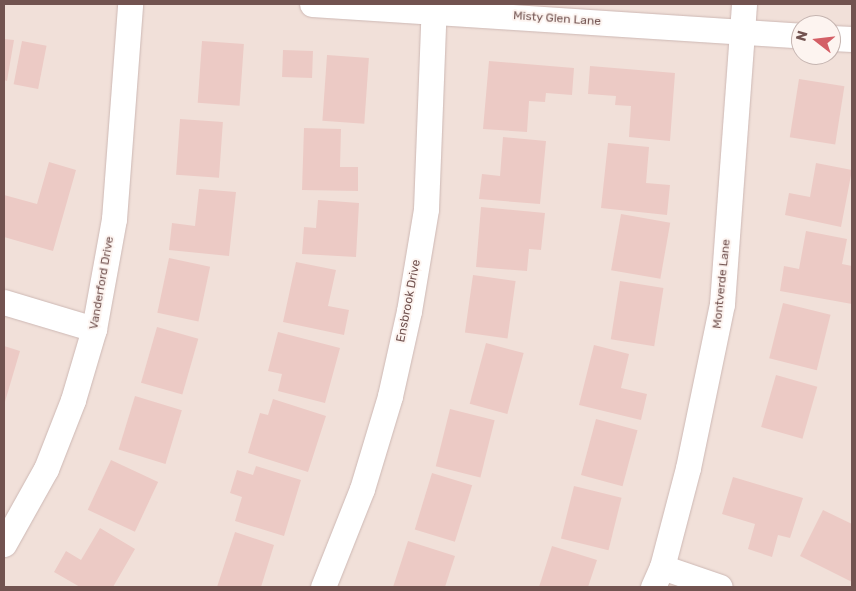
<!DOCTYPE html>
<html>
<head>
<meta charset="utf-8">
<style>
  body { margin:0 }
  #map { position:relative; width:856px; height:591px; overflow:hidden; background:#faefea; font-family:Rubik,sans-serif }
  div>[style] { position:absolute }
  .residential>* { inset:0; background:#f1e0d9 }
  .building>* { inset:0; background:#eccac5; transform-origin:0 0 }
  .roads { filter:drop-shadow(0 0 1px #cdb8b4) drop-shadow(0 0 1px #cdb8b4) }
  .minor>* { height:25px; margin:-12.5px; padding:0 12.5px; transform-origin:12.5px; border-radius:12.5px; background:#fff }
  span { translate:-50% -50%; white-space:nowrap; text-align:center; line-height:1.15; -webkit-text-stroke:4px #fdf4f0; paint-order:stroke }
  .street-label { font-size:12px; color:#725350 }
  .frame { position:absolute; inset:0; border:5px solid #725350; pointer-events:none }
  .north { position:absolute; left:791px; top:15px; width:50px; height:50px; box-sizing:border-box; background:#fdf4f0; border:1px solid #c5b4b0; border-radius:50%; rotate:286deg; font-size:14px; font-weight:700; line-height:20px; text-align:center; color:#725350 }
  .north::after { content:''; display:block; margin:auto; width:18px; height:22px; background:#d45f66; clip-path:polygon(50% 0,100% 100%,50% 72%,0 100%) }
</style>
</head>
<body>
<div id="map">
  <div class="residential">
    <i style="clip-path:polygon(evenodd,4px 4px,852px 4px,852px 587px,4px 587px,4px 4px,801px 25px,831px 25px,831px 55px,801px 55px,801px 25px)"></i>
  </div>
  <div class="building">
    <i style="clip-path:polygon(4px 39px,14px 40px,7px 81px,4px 80px)"></i>
    <i style="left:22px;top:41px;width:25px;height:44px;rotate:11deg"></i>
    <i style="left:202px;top:41px;width:42px;height:62px;rotate:4deg"></i>
    <i style="left:283px;top:50px;width:30px;height:27px;rotate:2deg"></i>
    <i style="left:327px;top:55px;width:42px;height:66px;rotate:4deg"></i>
    <i style="clip-path:polygon(489px 61px,574px 68px,572px 95px,546px 93px,545px 102px,529px 101px,527px 132px,483px 129px)"></i>
    <i style="clip-path:polygon(590px 66px,675px 73px,670px 141px,629px 137px,631px 106px,615px 105px,616px 96px,588px 94px)"></i>
    <i style="left:799px;top:79px;width:46px;height:59px;rotate:9deg"></i>
    <i style="left:180px;top:119px;width:43px;height:56px;rotate:4deg"></i>
    <i style="clip-path:polygon(304px 128px,341px 129px,340px 167px,358px 167px,358px 191px,302px 190px)"></i>
    <i style="clip-path:polygon(503px 137px,546px 141px,540px 204px,479px 199px,482px 174px,500px 176px)"></i>
    <i style="clip-path:polygon(608px 143px,649px 147px,646px 183px,670px 185px,667px 215px,601px 208px)"></i>
    <i style="clip-path:polygon(49px 162px,76px 170px,53px 251px,4px 237px,4px 195px,37px 204px)"></i>
    <i style="clip-path:polygon(816px 163px,852px 170px,841px 227px,785px 215px,789px 193px,810px 197px)"></i>
    <i style="clip-path:polygon(199px 189px,236px 192px,229px 256px,169px 250px,172px 223px,195px 226px)"></i>
    <i style="clip-path:polygon(318px 200px,359px 203px,356px 257px,302px 254px,304px 227px,316px 228px)"></i>
    <i style="clip-path:polygon(481px 207px,545px 213px,541px 250px,529px 249px,527px 271px,476px 267px)"></i>
    <i style="left:621px;top:214px;width:50px;height:57px;rotate:10deg"></i>
    <i style="clip-path:polygon(806px 231px,847px 239px,842px 264px,852px 266px,852px 304px,780px 291px,784px 266px,799px 269px)"></i>
    <i style="left:169px;top:258px;width:42px;height:56px;rotate:12deg"></i>
    <i style="clip-path:polygon(296px 262px,336px 270px,328px 306px,349px 310px,344px 335px,283px 322px)"></i>
    <i style="left:473px;top:275px;width:43px;height:58px;rotate:8deg"></i>
    <i style="left:620px;top:281px;width:44px;height:59px;rotate:9deg"></i>
    <i style="left:783px;top:303px;width:49px;height:57px;rotate:14deg"></i>
    <i style="left:157px;top:327px;width:43px;height:58px;rotate:16deg"></i>
    <i style="clip-path:polygon(278px 332px,340px 348px,325px 403px,278px 391px,282px 374px,268px 371px)"></i>
    <i style="left:486px;top:343px;width:39px;height:63px;rotate:15deg"></i>
    <i style="clip-path:polygon(594px 345px,629px 354px,621px 388px,647px 394px,641px 420px,579px 405px)"></i>
    <i style="clip-path:polygon(4px 346px,20px 351px,4px 405px)"></i>
    <i style="left:776px;top:375px;width:43px;height:54px;rotate:16deg"></i>
    <i style="left:135px;top:396px;width:49px;height:56px;rotate:17deg"></i>
    <i style="clip-path:polygon(273px 399px,326px 416px,308px 472px,248px 453px,260px 413px,268px 415px)"></i>
    <i style="left:450px;top:409px;width:46px;height:59px;rotate:14deg"></i>
    <i style="left:596px;top:419px;width:43px;height:58px;rotate:15deg"></i>
    <i style="left:111px;top:460px;width:52px;height:55px;rotate:25deg"></i>
    <i style="clip-path:polygon(256px 466px,301px 480px,284px 536px,235px 521px,242px 497px,230px 493px,237px 470px,253px 475px)"></i>
    <i style="left:432px;top:473px;width:42px;height:59px;rotate:17deg"></i>
    <i style="clip-path:polygon(733px 477px,803px 498px,790px 538px,778px 535px,772px 557px,748px 549px,755px 524px,722px 514px)"></i>
    <i style="left:574px;top:486px;width:49px;height:54px;rotate:14deg"></i>
    <i style="clip-path:polygon(823px 510px,852px 524px,852px 582px,800px 556px)"></i>
    <i style="clip-path:polygon(100px 528px,135px 549px,113px 587px,80px 587px,54px 572px,66px 551px,81px 560px)"></i>
    <i style="clip-path:polygon(235px 532px,274px 545px,261px 587px,217px 587px)"></i>
    <i style="clip-path:polygon(408px 541px,455px 556px,445px 587px,393px 587px)"></i>
    <i style="clip-path:polygon(552px 546px,597px 560px,588px 587px,539px 587px)"></i>
  </div>
  <div class="roads">
    <div class="minor">
      <i style="left:312px;top:4px;width:490px;rotate:3.7deg"></i>
      <i style="left:831px;top:38px;width:21px;rotate:3deg"></i>
      <i style="left:4px;top:302px;width:94px;rotate:16.7deg"></i>
      <i style="left:4px;top:544px;width:86px;rotate:-60.8deg"></i>
      <i style="left:46px;top:469px;width:74px;rotate:-68.6deg"></i>
      <i style="left:73px;top:400px;width:74px;rotate:-73.5deg"></i>
      <i style="left:94px;top:329px;width:112px;rotate:-79.7deg"></i>
      <i style="left:114px;top:219px;width:216px;rotate:-85.7deg"></i>
      <i style="left:662px;top:567px;width:61px;rotate:19deg"></i>
      <i style="left:323px;top:587px;width:105px;rotate:-68.3deg"></i>
      <i style="left:362px;top:489px;width:97px;rotate:-73.2deg"></i>
      <i style="left:390px;top:396px;width:87px;rotate:-77.4deg"></i>
      <i style="left:409px;top:311px;width:103px;rotate:-80.5deg"></i>
      <i style="left:426px;top:209px;width:205px;rotate:-87.8deg"></i>
      <i style="left:653px;top:587px;width:22px;rotate:-66deg"></i>
      <i style="left:662px;top:567px;width:102px;rotate:-75.3deg"></i>
      <i style="left:688px;top:468px;width:167px;rotate:-78.3deg"></i>
      <i style="left:722px;top:304px;width:301px;rotate:-85.8deg"></i>
    </div>
  </div>
  <div class="street-label">
    <span style="left:557px;top:19px;rotate:4deg">Misty Glen Lane</span>
    <span style="left:102px;top:283px;rotate:-80deg">Vanderford Drive</span>
    <span style="left:722px;top:284px;rotate:-84deg">Montverde Lane</span>
    <span style="left:409px;top:301px;rotate:-79deg">Ensbrook Drive</span>
  </div>
  <div class="frame"></div>
  <div class="north">N</div>
</div>
</body>
</html>
